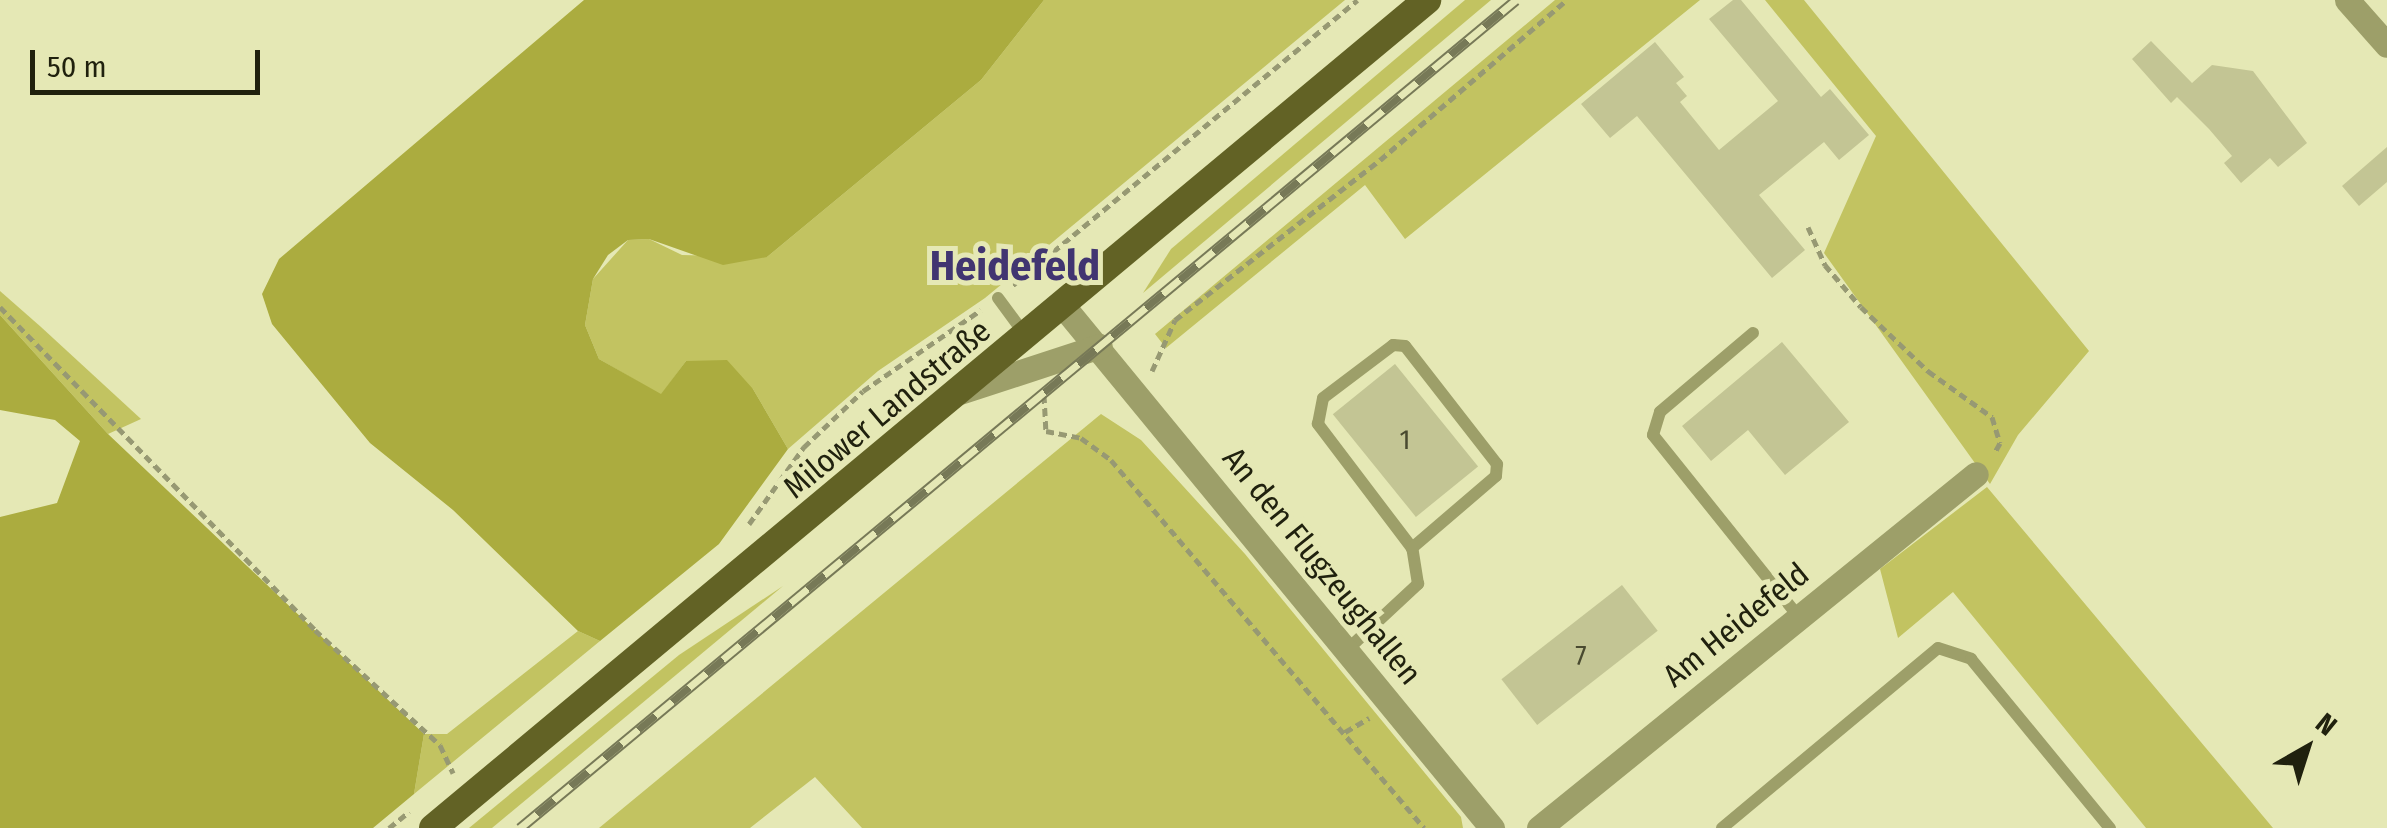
<!DOCTYPE html>
<html>
<head>
<meta charset="utf-8">
<style>
  body { margin:0 }
  #map { position:relative; width:2387px; height:828px; overflow:hidden; background:#e5e8b5; font-family:"Fira Sans Condensed",sans-serif }
  div>[style] { position:absolute }
  .green>* { inset:0; background:#c2c361 }
  .forest>* { inset:0; background:#abac3f }
  .building>* { inset:0; background:#c3c594; transform-origin:0 0 }
  .path>* { height:5px; margin-top:-2.5px; transform-origin:0; background:repeating-linear-gradient(90deg,#979973 0 8px,transparent 0 13px) }
  .service>* { height:12px; margin:-6px; padding:0 6px; transform-origin:6px; border-radius:6px; background:#9d9f69 }
  .minor>* { height:25px; margin:-12.5px; padding:0 12.5px; transform-origin:12.5px; border-radius:12.5px; background:#9d9f69 }
  .primary>* { height:28px; margin:-14px; padding:0 14px; transform-origin:14px; border-radius:14px; background:#626225 }
  .rail>* { height:11px; margin-top:-5.5px; transform-origin:0; background:repeating-linear-gradient(90deg,#e5e8b5 0 22px,#777957 0 44px); box-sizing:border-box; border-block:2px solid #777957 }
  span { translate:-50% -50%; white-space:nowrap; text-align:center; line-height:1.15; -webkit-text-stroke:10px #e5e8b5; paint-order:stroke }
  .number-label { font-size:28px; color:#494a30 }
  .number-label span { -webkit-text-stroke-width:0 }
  .street-label { font-size:32px; color:#20210e }
  .district-label { font-size:42px; color:#413571; font-weight:700 }
  .north { position:absolute; left:2257px; top:698px; width:100px; height:100px; -webkit-text-stroke:8px #e5e8b5; paint-order:stroke; rotate:39deg; font-size:28px; font-weight:700; line-height:40px; text-align:center; color:#20210e }
  .north::after { content:''; display:block; margin:auto; width:35px; height:45px; background:#20210e; clip-path:polygon(50% 0,100% 100%,50% 72%,0 100%) }
  .scale { position:absolute; left:30px; top:50px; width:230px; height:45px; box-sizing:border-box; border:5px solid #20210e; border-top:0; padding-left:12px; font-size:30px; line-height:35px; white-space:nowrap; color:#20210e; -webkit-text-stroke:8px #e5e8b5; paint-order:stroke }
</style>
</head>
<body>
<div id="map">
  <div class="green">
    <i style="clip-path:polygon(1044px 0,1345px 0,985px 298px,878px 371px,788px 449px,753px 389px,686px 361px,661px 395px,599px 359px,585px 325px,593px 279px,628px 240px,649px 239px,682px 255px,767px 257px,981px 80px)"></i>
    <i style="clip-path:polygon(1465px 0,1491px 0,1143px 293px,1171px 249px)"></i>
    <i style="clip-path:polygon(1555px 0,1700px 0,1405px 239px,1365px 185px,1166px 348px,1155px 334px)"></i>
    <i style="clip-path:polygon(1765px 0,1804px 0,2089px 351px,2018px 435px,1990px 484px,1824px 253px,1876px 136px)"></i>
    <i style="clip-path:polygon(0 291px,41px 327px,141px 419px,108px 434px,0 315px)"></i>
    <i style="clip-path:polygon(1101px 414px,1141px 440px,1245px 554px,1461px 817px,1463px 828px,862px 828px,815px 777px,750px 828px,599px 828px)"></i>
    <i style="clip-path:polygon(1987px 487px,2273px 828px,2146px 828px,1953px 592px,1898px 638px,1880px 569px)"></i>
    <i style="clip-path:polygon(783px 586px,492px 828px,469px 828px,679px 655px)"></i>
    <i style="clip-path:polygon(578px 631px,600px 641px,414px 794px,424px 734px,447px 734px)"></i>
  </div>
  <div class="forest">
    <i style="clip-path:polygon(584px 0,1044px 0,981px 80px,767px 257px,723px 265px,649px 239px,628px 240px,608px 255px,593px 279px,585px 325px,599px 359px,661px 394px,686px 361px,727px 360px,753px 389px,788px 449px,719px 544px,600px 641px,578px 631px,453px 510px,370px 443px,272px 324px,262px 294px,279px 259px)"></i>
    <i style="clip-path:polygon(0 315px,108px 434px,424px 734px,414px 794px,373px 828px,0 828px,0 517px,57px 503px,80px 441px,55px 420px,0 410px)"></i>
  </div>
  <div class="building">
    <i style="clip-path:polygon(1733px 0,1741px 0,1821px 97px,1830px 89px,1869px 135px,1839px 160px,1824px 142px,1759px 195px,1805px 250px,1772px 278px,1637px 116px,1610px 138px,1581px 104px,1655px 42px,1684px 77px,1676px 83px,1687px 96px,1680px 102px,1719px 150px,1778px 101px,1709px 19px)"></i>
    <i style="clip-path:polygon(2151px 41px,2192px 83px,2212px 65px,2253px 71px,2307px 143px,2278px 167px,2270px 158px,2241px 183px,2224px 163px,2232px 156px,2209px 129px,2177px 97px,2171px 103px,2132px 59px)"></i>
    <i style="clip-path:polygon(2387px 147px,2387px 182px,2359px 206px,2342px 186px)"></i>
    <i style="clip-path:polygon(1782px 342px,1849px 422px,1785px 475px,1748px 430px,1711px 461px,1682px 426px)"></i>
    <i style="left:1395px;top:364px;width:132px;height:80px;rotate:51deg"></i>
    <i style="left:1622px;top:585px;width:58px;height:153px;rotate:52deg"></i>
  </div>
  <div class="path">
    <i style="left:1808px;top:227px;width:42px;rotate:65.9deg"></i>
    <i style="left:1825px;top:265px;width:55px;rotate:49.4deg"></i>
    <i style="left:1861px;top:307px;width:93px;rotate:43.7deg"></i>
    <i style="left:1928px;top:371px;width:79px;rotate:35.7deg"></i>
    <i style="left:1992px;top:417px;width:27px;rotate:73deg"></i>
    <i style="left:2000px;top:443px;width:10px;rotate:119deg"></i>
    <i style="left:1013px;top:285px;width:447px;rotate:-39.6deg"></i>
    <i style="left:0;top:307px;width:451px;rotate:45.7deg"></i>
    <i style="left:315px;top:630px;width:170px;rotate:42.6deg"></i>
    <i style="left:440px;top:745px;width:31px;rotate:65deg"></i>
    <i style="left:1152px;top:371px;width:56px;rotate:-65.7deg"></i>
    <i style="left:1175px;top:320px;width:260px;rotate:-38deg"></i>
    <i style="left:1380px;top:160px;width:246px;rotate:-40.6deg"></i>
    <i style="left:1044px;top:395px;width:36px;rotate:87deg"></i>
    <i style="left:1046px;top:431px;width:36px;rotate:11deg"></i>
    <i style="left:1081px;top:438px;width:37px;rotate:36deg"></i>
    <i style="left:1111px;top:460px;width:483px;rotate:49.6deg"></i>
    <i style="left:749px;top:524px;width:95px;rotate:-54.5deg"></i>
    <i style="left:804px;top:447px;width:81px;rotate:-43.5deg"></i>
    <i style="left:863px;top:391px;width:143px;rotate:-34.5deg"></i>
    <i style="left:1345px;top:732px;width:28px;rotate:-30deg"></i>
    <i style="left:389px;top:828px;width:26px;rotate:-39deg"></i>
  </div>
  <div class="service">
    <i style="left:998px;top:298px;width:47px;rotate:53.6deg"></i>
    <i style="left:1753px;top:333px;width:122px;rotate:139.7deg"></i>
    <i style="left:1660px;top:412px;width:24px;rotate:107deg"></i>
    <i style="left:1653px;top:435px;width:232px;rotate:51.3deg"></i>
    <i style="left:1348px;top:649px;width:96px;rotate:-42.9deg"></i>
    <i style="left:1418px;top:584px;width:36px;rotate:-99deg"></i>
    <i style="left:1412px;top:548px;width:156px;rotate:-127.2deg"></i>
    <i style="left:1318px;top:424px;width:26px;rotate:-79deg"></i>
    <i style="left:1323px;top:398px;width:88px;rotate:-37.1deg"></i>
    <i style="left:1393px;top:345px;width:12px;rotate:5deg"></i>
    <i style="left:1405px;top:346px;width:150px;rotate:52.1deg"></i>
    <i style="left:1497px;top:464px;width:12px;rotate:95deg"></i>
    <i style="left:1496px;top:476px;width:111px;rotate:139.4deg"></i>
    <i style="left:1722px;top:828px;width:281px;rotate:-39.8deg"></i>
    <i style="left:1938px;top:648px;width:35px;rotate:18deg"></i>
    <i style="left:1971px;top:659px;width:219px;rotate:50.6deg"></i>
  </div>
  <div class="minor">
    <i style="left:2347px;top:0;width:60px;rotate:48.4deg"></i>
    <i style="left:1063px;top:306px;width:676px;rotate:50.59deg"></i>
    <i style="left:960px;top:392px;width:147px;rotate:-18.2deg"></i>
    <i style="left:1539px;top:828px;width:562px;rotate:-39.01deg"></i>
  </div>
  <div class="primary">
    <i style="left:433px;top:828px;width:1294px;rotate:-39.79deg"></i>
  </div>
  <div class="rail">
    <i style="left:520px;top:828px;width:1295px;rotate:-39.74deg"></i>
  </div>
  <div class="number-label">
    <span style="left:1405px;top:440px">1</span>
    <span style="left:1581px;top:656px">7</span>
  </div>
  <div class="street-label">
    <span style="left:887px;top:409px;rotate:-40deg">Milower Landstraße</span>
    <span style="left:1322px;top:566px;rotate:51deg">An den Flugzeughallen</span>
    <span style="left:1736px;top:625px;rotate:-39deg">Am Heidefeld</span>
  </div>
  <div class="district-label">
    <span style="left:1015px;top:266px">Heidefeld</span>
  </div>
  <div class="north">N</div>
  <div class="scale">50 m</div>
</div>
</body>
</html>
